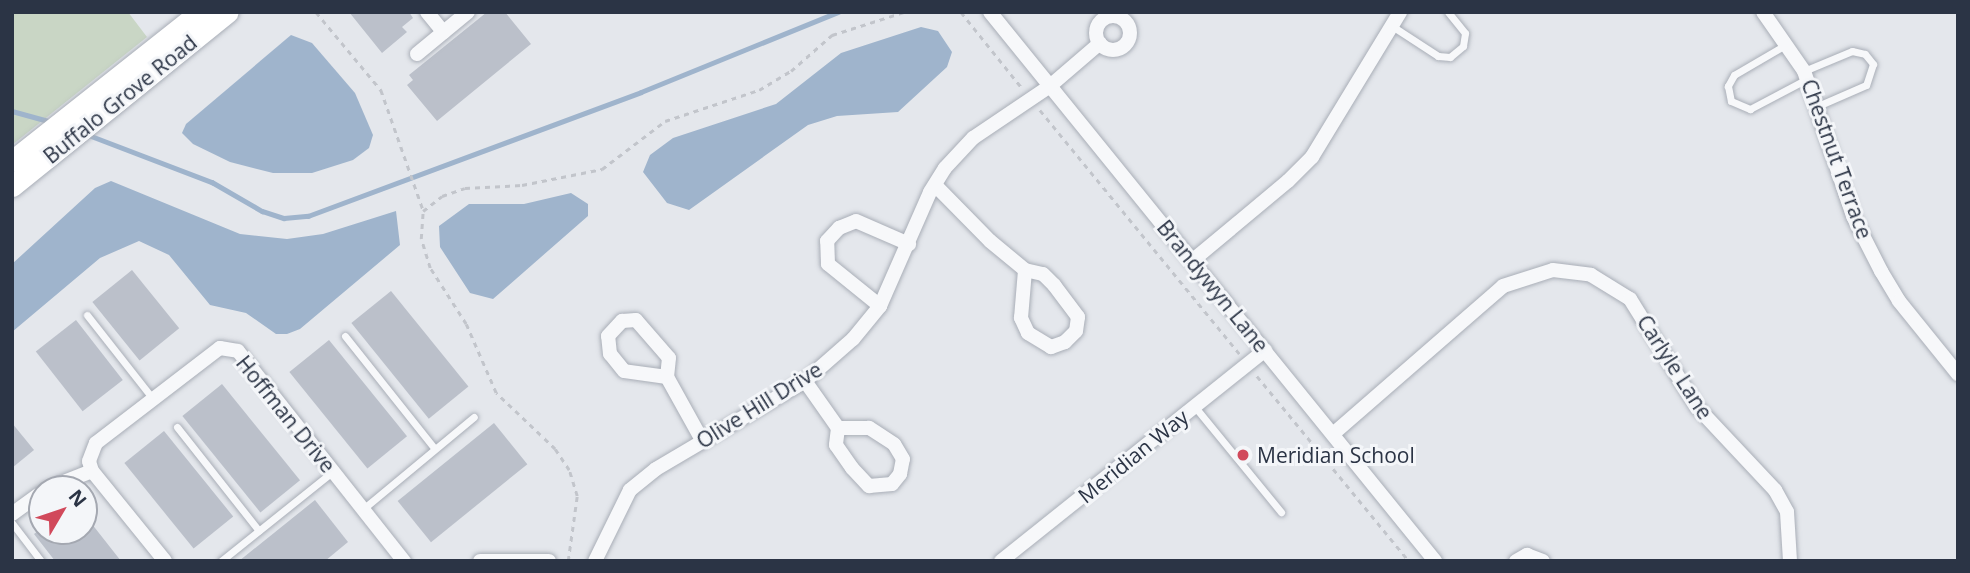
<!DOCTYPE html>
<html>
<head>
<meta charset="utf-8">
<style>
  body { margin:0 }
  #map { position:relative; width:1970px; height:573px; overflow:hidden; background:#e4e7ec; font-family:"Open Sans",sans-serif }
  div>[style] { position:absolute }
  .green>* { inset:0; background:#c9d6c5 }
  .water>* { inset:0; background:#9fb4cc }
  .stream>* { height:4.5px; margin:-2.25px; padding:0 2.25px; transform-origin:2.25px; border-radius:2.25px; background:#9fb4cc }
  .building>* { inset:0; background:#bbc0ca; transform-origin:0 0 }
  .path>* { height:2.5px; margin-top:-1.25px; transform-origin:0; background:repeating-linear-gradient(90deg,#c2c5cb 0 5px,transparent 0 10px) }
  .roads { filter:drop-shadow(0 0 2px #a9aeb7) drop-shadow(0 0 2px #a9aeb7) }
  .service>* { height:7px; margin:-3.5px; padding:0 3.5px; transform-origin:3.5px; border-radius:3.5px; background:#f7f8fa }
  .minor>* { height:14px; margin:-7px; padding:0 7px; transform-origin:7px; border-radius:7px; background:#f7f8fa }
  .minor>.ring { margin:-7px; padding:0; box-sizing:content-box; background:none; border:14px solid #f7f8fa; border-radius:50% }
  .secondary>* { height:21px; margin:-10.5px; padding:0 10.5px; transform-origin:10.5px; border-radius:10.5px; background:#fff }
  .dots>* { width:19px; height:19px; translate:-50% -50%; box-sizing:border-box; border:4px solid #f4f6f9; border-radius:50% }
  span { translate:-50% -50%; white-space:nowrap; text-align:center; line-height:1.15; -webkit-text-stroke:6px #f4f6f9; paint-order:stroke }
  .street-label { font-size:21px; color:#2b3445 }
  .poi-label { font-size:21px; color:#2b3445 }
  .left { translate:0 -50%; text-align:left }
  .frame { position:absolute; inset:0; border:14px solid #2b3445; pointer-events:none }
  .north { position:absolute; left:28px; top:475px; width:70px; height:70px; box-sizing:border-box; background:#f4f6f9; border:2px solid #a4a8b1; border-radius:50%; rotate:51deg; font-size:19px; font-weight:700; line-height:28px; text-align:center; color:#2b3445 }
  .north::after { content:''; display:block; margin:auto; width:24px; height:32px; background:#d1495b; clip-path:polygon(50% 0,100% 100%,50% 72%,0 100%) }
</style>
</head>
<body>
<div id="map">
  <div class="green">
    <i style="clip-path:polygon(12px 12px,128px 12px,147px 37px,12px 145px)"></i>
  </div>
  <div class="water">
    <i style="clip-path:polygon(921px 27px,938px 31px,952px 52px,947px 67px,898px 112px,837px 116px,808px 125px,689px 210px,667px 203px,643px 172px,650px 155px,673px 138px,776px 104px,841px 53px)"></i>
    <i style="clip-path:polygon(291px 35px,312px 43px,355px 93px,373px 135px,369px 148px,353px 160px,312px 173px,273px 173px,230px 162px,193px 144px,182px 133px,186px 124px)"></i>
    <i style="clip-path:polygon(111px 181px,240px 234px,287px 239px,323px 234px,396px 211px,400px 245px,300px 329px,287px 334px,276px 334px,246px 313px,210px 305px,169px 255px,139px 241px,100px 258px,12px 332px,12px 264px,95px 188px)"></i>
    <i style="clip-path:polygon(571px 193px,588px 204px,588px 216px,493px 299px,470px 293px,440px 247px,439px 226px,469px 204px,524px 204px)"></i>
  </div>
  <div class="stream">
    <i style="left:12px;top:111px;width:41px;rotate:15.4deg"></i>
    <i style="left:86px;top:134px;width:135px;rotate:20.9deg"></i>
    <i style="left:212px;top:182px;width:58px;rotate:30.1deg"></i>
    <i style="left:262px;top:211px;width:23px;rotate:18deg"></i>
    <i style="left:284px;top:218px;width:24px;rotate:-5deg"></i>
    <i style="left:308px;top:216px;width:355px;rotate:-20.4deg"></i>
    <i style="left:641px;top:92px;width:213px;rotate:-22.1deg"></i>
  </div>
  <div class="building">
    <i style="clip-path:polygon(349px 12px,409px 12px,413px 18px,402px 27px,407px 32px,382px 53px)"></i>
    <i style="clip-path:polygon(487px 12px,505px 12px,531px 44px,437px 121px,407px 85px,413px 80px,409px 75px)"></i>
    <i style="left:132px;top:270px;width:75px;height:51px;rotate:51deg"></i>
    <i style="left:391px;top:291px;width:123px;height:51px;rotate:51deg"></i>
    <i style="left:76px;top:320px;width:76px;height:51px;rotate:52deg"></i>
    <i style="left:329px;top:340px;width:124px;height:51px;rotate:51deg"></i>
    <i style="left:222px;top:384px;width:124px;height:51px;rotate:51deg"></i>
    <i style="clip-path:polygon(12px 423px,34px 450px,12px 468px)"></i>
    <i style="left:494px;top:423px;width:53px;height:124px;rotate:51deg"></i>
    <i style="left:164px;top:431px;width:110px;height:51px;rotate:51deg"></i>
    <i style="clip-path:polygon(315px 500px,348px 542px,325px 561px,239px 561px)"></i>
    <i style="clip-path:polygon(84px 514px,121px 561px,55px 561px,34px 534px,42px 528px,84px 531px)"></i>
  </div>
  <div class="path">
    <i style="left:316px;top:12px;width:102px;rotate:50.2deg"></i>
    <i style="left:381px;top:90px;width:126px;rotate:70.6deg"></i>
    <i style="left:961px;top:12px;width:99px;rotate:51.2deg"></i>
    <i style="left:1040px;top:110px;width:315px;rotate:50.7deg"></i>
    <i style="left:1257px;top:376px;width:239px;rotate:50.6deg"></i>
    <i style="left:568px;top:561px;width:66px;rotate:-82.1deg"></i>
    <i style="left:577px;top:496px;width:27px;rotate:-107deg"></i>
    <i style="left:569px;top:470px;width:25px;rotate:-124deg"></i>
    <i style="left:555px;top:449px;width:81px;rotate:-136.5deg"></i>
    <i style="left:496px;top:393px;width:75px;rotate:-113.5deg"></i>
    <i style="left:466px;top:324px;width:67px;rotate:-122.7deg"></i>
    <i style="left:430px;top:268px;width:30px;rotate:-107deg"></i>
    <i style="left:421px;top:239px;width:28px;rotate:-86deg"></i>
    <i style="left:423px;top:211px;width:24px;rotate:-38deg"></i>
    <i style="left:442px;top:196px;width:24px;rotate:-19deg"></i>
    <i style="left:465px;top:188px;width:57px;rotate:-3deg"></i>
    <i style="left:522px;top:185px;width:82px;rotate:-11.3deg"></i>
    <i style="left:602px;top:169px;width:79px;rotate:-37.3deg"></i>
    <i style="left:665px;top:121px;width:99px;rotate:-18.3deg"></i>
    <i style="left:759px;top:90px;width:37px;rotate:-31deg"></i>
    <i style="left:791px;top:71px;width:55px;rotate:-41.3deg"></i>
    <i style="left:832px;top:35px;width:76px;rotate:-17.7deg"></i>
  </div>
  <div class="roads">
    <div class="service">
      <i style="left:1392px;top:26px;width:55px;rotate:33.1deg"></i>
      <i style="left:1438px;top:56px;width:12px;rotate:5deg"></i>
      <i style="left:1450px;top:57px;width:17px;rotate:-40deg"></i>
      <i style="left:1463px;top:46px;width:13px;rotate:-81deg"></i>
      <i style="left:1465px;top:33px;width:27px;rotate:-129deg"></i>
      <i style="left:1787px;top:44px;width:61px;rotate:149.7deg"></i>
      <i style="left:1734px;top:75px;width:13px;rotate:119deg"></i>
      <i style="left:1728px;top:86px;width:15px;rotate:79deg"></i>
      <i style="left:1731px;top:101px;width:21px;rotate:23deg"></i>
      <i style="left:1750px;top:109px;width:64px;rotate:-27.8deg"></i>
      <i style="left:1804px;top:71px;width:52px;rotate:-22.6deg"></i>
      <i style="left:1852px;top:51px;width:13px;rotate:13deg"></i>
      <i style="left:1865px;top:54px;width:13px;rotate:51deg"></i>
      <i style="left:1873px;top:64px;width:22px;rotate:108deg"></i>
      <i style="left:1866px;top:85px;width:52px;rotate:156.4deg"></i>
      <i style="left:87px;top:315px;width:107px;rotate:51.8deg"></i>
      <i style="left:345px;top:336px;width:144px;rotate:51.5deg"></i>
      <i style="left:1195px;top:407px;width:136px;rotate:50.7deg"></i>
      <i style="left:177px;top:427px;width:132px;rotate:51.7deg"></i>
      <i style="left:363px;top:509px;width:144px;rotate:-39.7deg"></i>
      <i style="left:12px;top:523px;width:48px;rotate:52.7deg"></i>
      <i style="left:221px;top:561px;width:142px;rotate:-38.7deg"></i>
    </div>
    <div class="minor">
      <i style="left:427px;top:12px;width:26px;rotate:51deg"></i>
      <i style="left:990px;top:12px;width:707px;rotate:50.97deg"></i>
      <i style="left:1763px;top:12px;width:72px;rotate:55.2deg"></i>
      <i style="left:1804px;top:71px;width:153px;rotate:71.3deg"></i>
      <i style="left:1853px;top:216px;width:62px;rotate:63deg"></i>
      <i style="left:1881px;top:271px;width:35px;rotate:59deg"></i>
      <i style="left:1899px;top:301px;width:94px;rotate:51.1deg"></i>
      <i class="ring" style="left:1096px;top:16px;width:20px;height:20px"></i>
      <i style="left:417px;top:54px;width:66px;rotate:-39.5deg"></i>
      <i style="left:935px;top:185px;width:78px;rotate:45.5deg"></i>
      <i style="left:990px;top:241px;width:45px;rotate:39.6deg"></i>
      <i style="left:1025px;top:270px;width:18px;rotate:13deg"></i>
      <i style="left:1043px;top:274px;width:16px;rotate:45deg"></i>
      <i style="left:1054px;top:285px;width:40px;rotate:53deg"></i>
      <i style="left:1078px;top:317px;width:14px;rotate:98deg"></i>
      <i style="left:1076px;top:331px;width:16px;rotate:135deg"></i>
      <i style="left:1065px;top:342px;width:15px;rotate:160deg"></i>
      <i style="left:1051px;top:347px;width:27px;rotate:-149deg"></i>
      <i style="left:1028px;top:333px;width:17px;rotate:-115deg"></i>
      <i style="left:1021px;top:318px;width:48px;rotate:-85.2deg"></i>
      <i style="left:1192px;top:261px;width:125px;rotate:-39.8deg"></i>
      <i style="left:1288px;top:181px;width:34px;rotate:-45deg"></i>
      <i style="left:1312px;top:157px;width:170px;rotate:-58.7deg"></i>
      <i style="left:880px;top:306px;width:67px;rotate:-141.1deg"></i>
      <i style="left:828px;top:264px;width:23px;rotate:-92deg"></i>
      <i style="left:827px;top:241px;width:18px;rotate:-47deg"></i>
      <i style="left:839px;top:228px;width:18px;rotate:-22deg"></i>
      <i style="left:856px;top:221px;width:58px;rotate:23.5deg"></i>
      <i style="left:667px;top:377px;width:43px;rotate:-172.1deg"></i>
      <i style="left:624px;top:371px;width:22px;rotate:-129deg"></i>
      <i style="left:610px;top:354px;width:18px;rotate:-96deg"></i>
      <i style="left:608px;top:336px;width:21px;rotate:-47deg"></i>
      <i style="left:622px;top:321px;width:14px;rotate:-4deg"></i>
      <i style="left:636px;top:320px;width:50px;rotate:49deg"></i>
      <i style="left:669px;top:358px;width:19px;rotate:96deg"></i>
      <i style="left:667px;top:377px;width:74px;rotate:61deg"></i>
      <i style="left:805px;top:381px;width:57px;rotate:54.9deg"></i>
      <i style="left:838px;top:428px;width:17px;rotate:97deg"></i>
      <i style="left:836px;top:445px;width:28px;rotate:55deg"></i>
      <i style="left:852px;top:468px;width:25px;rotate:47deg"></i>
      <i style="left:869px;top:486px;width:23px;rotate:-5deg"></i>
      <i style="left:892px;top:484px;width:13px;rotate:-51deg"></i>
      <i style="left:900px;top:474px;width:15px;rotate:-79deg"></i>
      <i style="left:903px;top:459px;width:17px;rotate:-121deg"></i>
      <i style="left:894px;top:444px;width:30px;rotate:-147deg"></i>
      <i style="left:869px;top:428px;width:31px;rotate:180deg"></i>
      <i style="left:1333px;top:434px;width:225px;rotate:-41deg"></i>
      <i style="left:1503px;top:286px;width:52px;rotate:-17.7deg"></i>
      <i style="left:1553px;top:270px;width:38px;rotate:7deg"></i>
      <i style="left:1591px;top:275px;width:46px;rotate:31.6deg"></i>
      <i style="left:1630px;top:299px;width:127px;rotate:58.2deg"></i>
      <i style="left:1697px;top:407px;width:114px;rotate:46.8deg"></i>
      <i style="left:1775px;top:490px;width:25px;rotate:61deg"></i>
      <i style="left:1787px;top:512px;width:49px;rotate:86.5deg"></i>
      <i style="left:46px;top:489px;width:49px;rotate:-21.4deg"></i>
      <i style="left:12px;top:514px;width:37px;rotate:-36deg"></i>
      <i style="left:165px;top:561px;width:116px;rotate:-129deg"></i>
      <i style="left:92px;top:471px;width:10px;rotate:-107deg"></i>
      <i style="left:89px;top:461px;width:19px;rotate:-69deg"></i>
      <i style="left:96px;top:443px;width:156px;rotate:-37.5deg"></i>
      <i style="left:220px;top:348px;width:18px;rotate:9deg"></i>
      <i style="left:238px;top:351px;width:268px;rotate:51.7deg"></i>
      <i style="left:480px;top:561px;width:69px"></i>
      <i style="left:595px;top:561px;width:79px;rotate:-63.8deg"></i>
      <i style="left:630px;top:490px;width:33px;rotate:-39deg"></i>
      <i style="left:656px;top:469px;width:173px;rotate:-30.6deg"></i>
      <i style="left:805px;top:381px;width:64px;rotate:-41.2deg"></i>
      <i style="left:853px;top:339px;width:43px;rotate:-50.7deg"></i>
      <i style="left:880px;top:306px;width:124px;rotate:-66.3deg"></i>
      <i style="left:930px;top:192px;width:28px;rotate:-58deg"></i>
      <i style="left:945px;top:168px;width:41px;rotate:-47deg"></i>
      <i style="left:973px;top:138px;width:93px;rotate:-34deg"></i>
      <i style="left:1050px;top:86px;width:66px;rotate:-40.7deg"></i>
      <i style="left:1001px;top:561px;width:338px;rotate:-38.6deg"></i>
      <i style="left:1516px;top:561px;width:13px;rotate:-29deg"></i>
      <i style="left:1527px;top:555px;width:17px;rotate:21deg"></i>
    </div>
    <div class="secondary">
      <i style="left:12px;top:161px;width:240px;rotate:-38.4deg"></i>
      <i style="left:12px;top:186px;width:277px;rotate:-38.9deg"></i>
    </div>
  </div>
  <div class="dots">
    <i style="left:1243px;top:455px;background:#d1495b"></i>
  </div>
  <div class="street-label">
    <span style="left:120px;top:99px;rotate:-39deg">Buffalo Grove Road</span>
    <span style="left:1837px;top:159px;rotate:70deg">Chestnut Terrace</span>
    <span style="left:1213px;top:286px;rotate:51deg">Brandywyn Lane</span>
    <span style="left:1675px;top:367px;rotate:57deg">Carlyle Lane</span>
    <span style="left:759px;top:405px;rotate:-32deg">Olive Hill Drive</span>
    <span style="left:286px;top:414px;rotate:51deg">Hoffman Drive</span>
    <span style="left:1133px;top:456px;rotate:-39deg">Meridian Way</span>
  </div>
  <div class="poi-label">
    <span class="left" style="left:1257px;top:455px">Meridian School</span>
  </div>
  <div class="frame"></div>
  <div class="north">N</div>
</div>
</body>
</html>
